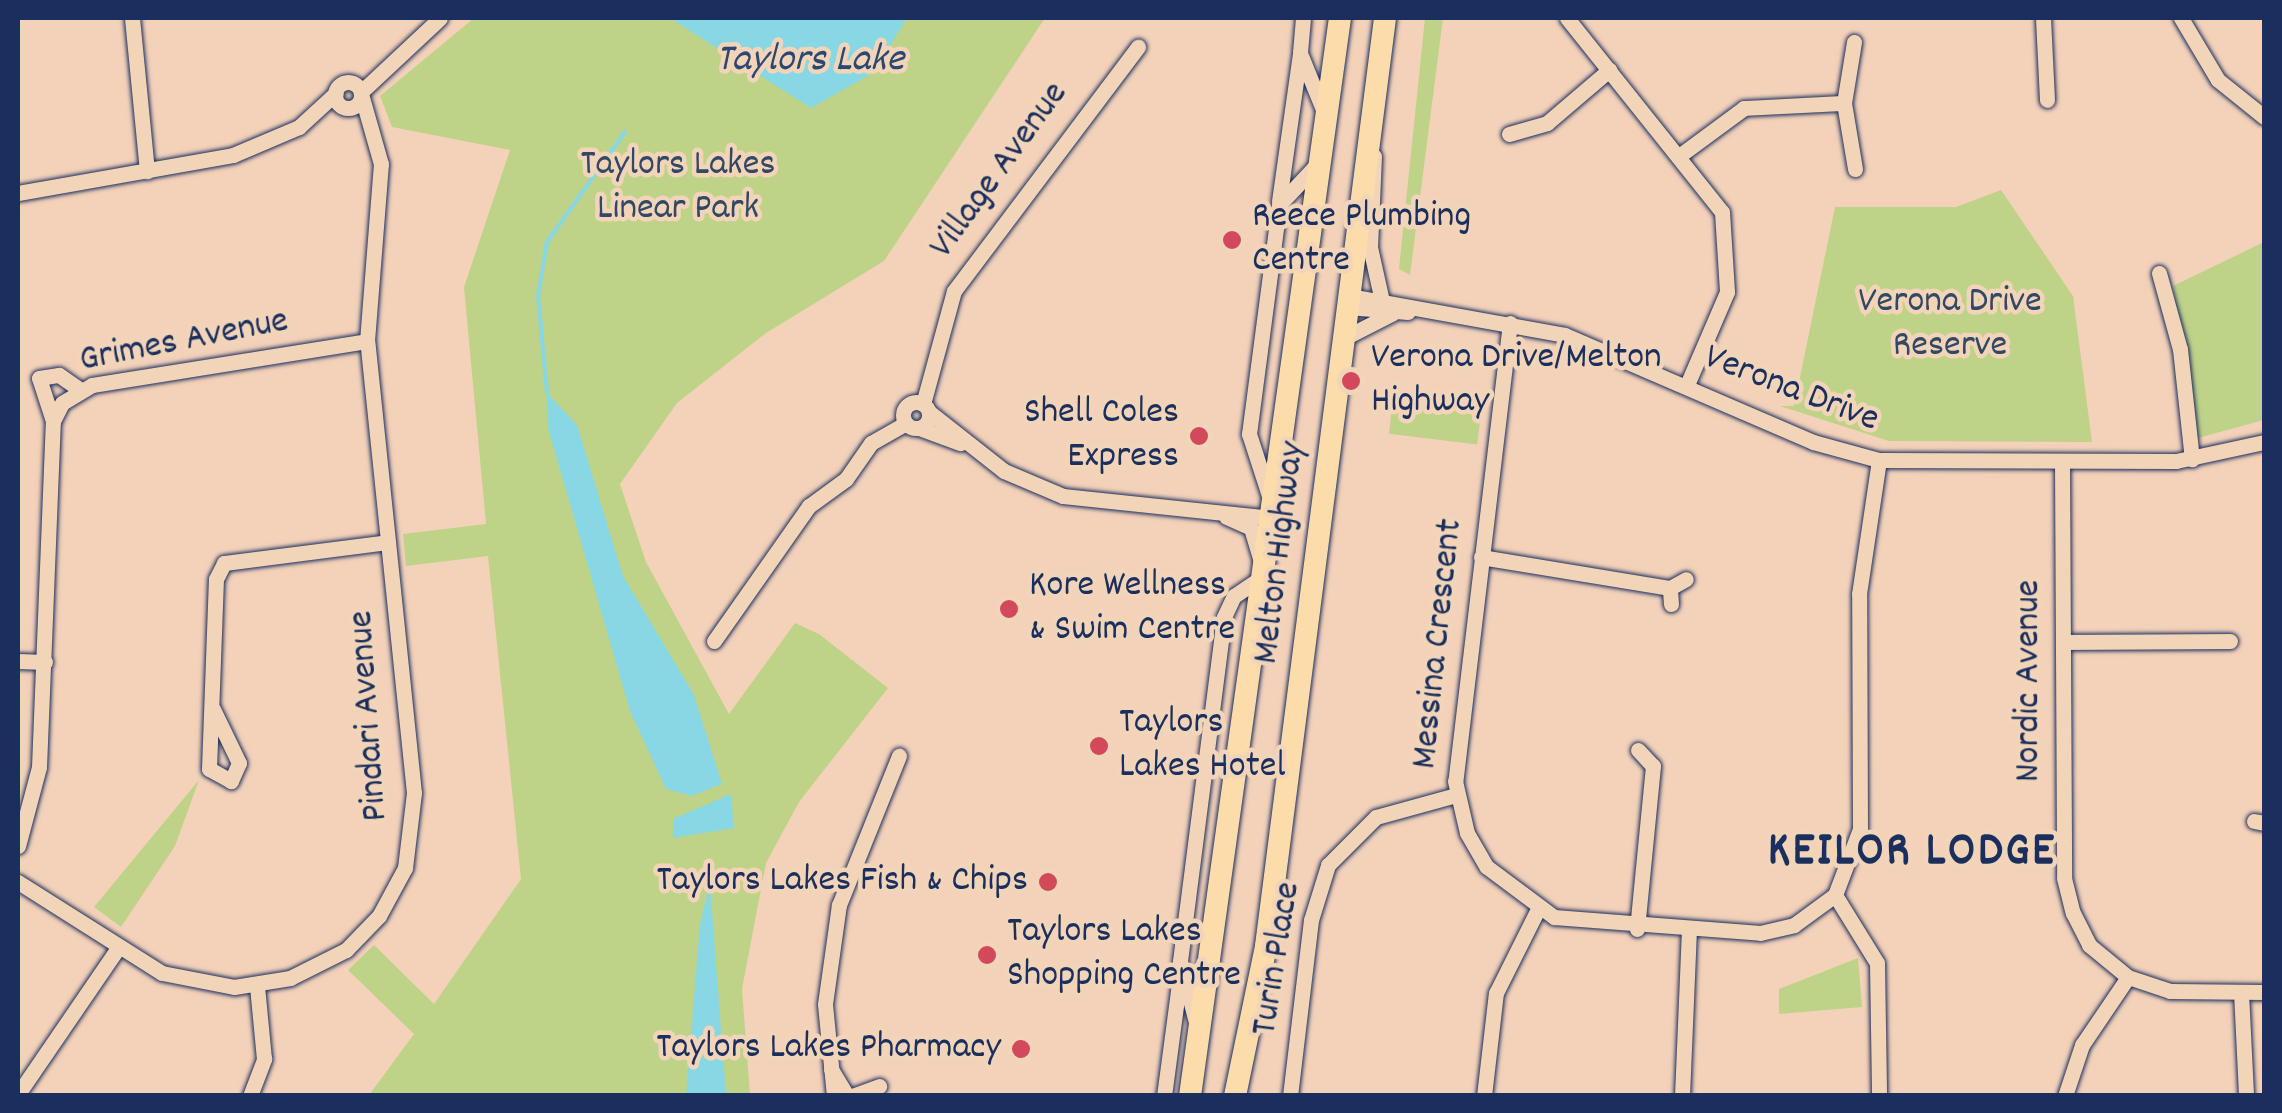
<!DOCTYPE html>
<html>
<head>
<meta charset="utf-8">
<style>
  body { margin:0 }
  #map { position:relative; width:2282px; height:1113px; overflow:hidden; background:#f4d2ba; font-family:Dekko,sans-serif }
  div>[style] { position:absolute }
  .green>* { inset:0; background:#bed388; transform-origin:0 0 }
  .water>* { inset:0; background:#87d7e4 }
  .stream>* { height:4px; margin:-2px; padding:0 2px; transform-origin:2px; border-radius:2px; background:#87d7e4 }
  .roads { filter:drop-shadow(0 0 2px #1b2f5e) drop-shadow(0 0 2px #1b2f5e) }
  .minor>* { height:15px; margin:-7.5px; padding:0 7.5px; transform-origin:7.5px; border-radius:7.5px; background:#f2d4b8 }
  .minor>.ring { margin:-7.5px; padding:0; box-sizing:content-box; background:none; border:15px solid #f2d4b8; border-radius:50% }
  .highway>* { height:22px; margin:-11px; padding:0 11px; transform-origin:11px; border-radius:11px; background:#fddcac }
  .dots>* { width:28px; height:28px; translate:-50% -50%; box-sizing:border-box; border:5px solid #f2d4b8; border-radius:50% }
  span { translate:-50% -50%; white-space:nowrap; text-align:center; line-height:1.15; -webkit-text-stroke:9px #f2d4b8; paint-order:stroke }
  .park-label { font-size:38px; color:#334864 }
  .street-label { font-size:38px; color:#1b2f5e }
  .poi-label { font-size:38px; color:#1b2f5e }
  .left { translate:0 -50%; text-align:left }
  .right { translate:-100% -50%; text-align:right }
  .water-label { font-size:40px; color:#2b4872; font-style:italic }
  .district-label { font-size:48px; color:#1b2f5e; font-weight:700; letter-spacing:2.5px }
  .frame { position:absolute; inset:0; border:20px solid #1b2f5e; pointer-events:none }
</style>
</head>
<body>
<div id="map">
  <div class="green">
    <i style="clip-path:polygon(474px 18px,1045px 18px,884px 261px,766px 333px,677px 403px,620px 484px,646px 562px,729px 714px,795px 623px,819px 634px,888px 688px,799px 802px,766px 863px,742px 989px,750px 1095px,369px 1095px,414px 1034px,348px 970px,374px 945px,434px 1004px,521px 879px,488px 556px,406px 566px,403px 534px,486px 524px,464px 287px,510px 150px,392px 127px,380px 96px)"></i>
    <i style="clip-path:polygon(1425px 18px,1443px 18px,1410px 275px,1399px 269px)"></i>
    <i style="clip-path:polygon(2001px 190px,2073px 296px,2092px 442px,1889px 441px,1780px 406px,1794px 406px,1835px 207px,1956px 207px)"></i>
    <i style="clip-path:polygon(2264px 242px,2264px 420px,2198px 438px,2173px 286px)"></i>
    <i style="left:1393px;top:400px;width:89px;height:34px;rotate:7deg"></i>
    <i style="clip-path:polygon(199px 780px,175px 846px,121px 927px,94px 907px)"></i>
    <i style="clip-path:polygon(1858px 958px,1862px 1007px,1779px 1014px,1779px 989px)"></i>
  </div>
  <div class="water">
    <i style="clip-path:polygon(670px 18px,907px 18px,873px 73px,811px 108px)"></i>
    <i style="clip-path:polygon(547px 393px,577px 425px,623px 576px,694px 695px,722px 784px,692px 796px,666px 789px,630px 711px,548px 428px)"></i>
    <i style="clip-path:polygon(731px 794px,734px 828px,673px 838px,673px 819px)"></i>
    <i style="clip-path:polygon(710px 883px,726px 1095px,686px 1095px,700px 924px)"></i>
  </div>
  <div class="stream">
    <i style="left:547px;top:393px;width:97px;rotate:-95.3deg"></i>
    <i style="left:538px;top:296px;width:55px;rotate:-80.5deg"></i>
    <i style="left:547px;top:242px;width:135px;rotate:-54.7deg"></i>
  </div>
  <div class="roads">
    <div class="minor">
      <i style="left:132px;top:18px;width:154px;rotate:84.4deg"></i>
      <i style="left:1303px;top:18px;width:35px;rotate:95deg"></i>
      <i style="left:1300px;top:53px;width:64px;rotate:67.9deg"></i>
      <i style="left:1567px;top:18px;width:248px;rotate:51.4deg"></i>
      <i style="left:1722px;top:212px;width:80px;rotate:86.4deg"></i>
      <i style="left:1727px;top:292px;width:101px;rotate:113.3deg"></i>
      <i style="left:2043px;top:18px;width:82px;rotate:87.2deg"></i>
      <i style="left:2181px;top:18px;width:72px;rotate:59.2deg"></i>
      <i style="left:2218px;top:80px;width:59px;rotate:38.8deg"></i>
      <i style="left:1854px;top:42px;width:62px;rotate:99.3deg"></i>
      <i style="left:1844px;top:103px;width:67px;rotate:80.5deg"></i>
      <i class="ring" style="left:335px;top:82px;width:11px;height:11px"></i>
      <i style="left:361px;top:92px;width:108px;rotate:-43.1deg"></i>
      <i style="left:1509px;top:134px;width:40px;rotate:-16deg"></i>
      <i style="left:1547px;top:123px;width:82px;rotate:-40.5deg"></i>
      <i style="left:1683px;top:153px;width:76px;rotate:-36.4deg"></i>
      <i style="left:1744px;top:108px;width:100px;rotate:-2.9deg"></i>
      <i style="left:1374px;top:156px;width:91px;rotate:92.5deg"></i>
      <i style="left:1370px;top:247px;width:55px;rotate:77.5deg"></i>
      <i style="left:18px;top:193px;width:218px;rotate:-10deg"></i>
      <i style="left:233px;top:155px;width:72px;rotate:-23deg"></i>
      <i style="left:299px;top:127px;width:50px;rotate:-42.6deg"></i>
      <i style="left:1279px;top:201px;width:149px;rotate:-81.9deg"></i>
      <i style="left:2159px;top:273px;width:79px;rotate:74.6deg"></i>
      <i style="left:2180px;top:349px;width:111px;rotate:83.8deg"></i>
      <i style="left:1349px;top:296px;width:219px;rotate:10.2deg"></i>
      <i style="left:1565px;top:335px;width:270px;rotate:23.3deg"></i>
      <i style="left:1813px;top:442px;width:68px;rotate:15.3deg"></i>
      <i style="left:1879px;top:460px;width:297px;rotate:0.2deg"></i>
      <i style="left:2176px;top:461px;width:90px;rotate:-12.2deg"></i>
      <i style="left:1348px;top:307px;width:60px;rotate:4.8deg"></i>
      <i style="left:1510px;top:323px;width:461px;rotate:96.8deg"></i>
      <i style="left:1455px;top:781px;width:53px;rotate:77deg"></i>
      <i style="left:1467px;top:833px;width:39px;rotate:60deg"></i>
      <i style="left:1487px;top:867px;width:84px;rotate:36.7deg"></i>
      <i style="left:1554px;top:917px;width:207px;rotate:4.4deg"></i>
      <i style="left:1760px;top:933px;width:35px;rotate:-13deg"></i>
      <i style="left:1794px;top:925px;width:51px;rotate:-36.2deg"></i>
      <i style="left:1835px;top:895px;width:71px;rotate:-69.3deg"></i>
      <i style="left:1860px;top:829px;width:235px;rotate:-90.2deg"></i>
      <i style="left:1859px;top:594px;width:135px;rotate:-81.5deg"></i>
      <i style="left:1344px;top:338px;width:55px;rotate:-27deg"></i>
      <i class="ring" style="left:903px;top:402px;width:11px;height:11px"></i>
      <i style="left:923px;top:404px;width:117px;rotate:-74.7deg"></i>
      <i style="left:954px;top:291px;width:306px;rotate:-53deg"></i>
      <i style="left:929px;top:412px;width:95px;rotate:38.2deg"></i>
      <i style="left:1004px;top:471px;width:64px;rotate:23deg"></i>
      <i style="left:1063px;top:496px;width:210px;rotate:6deg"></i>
      <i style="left:53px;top:421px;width:45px;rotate:-108deg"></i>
      <i style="left:39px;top:378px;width:20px;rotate:-9deg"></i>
      <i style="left:59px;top:375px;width:24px;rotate:35deg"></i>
      <i style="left:919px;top:428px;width:44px;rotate:20.1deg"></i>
      <i style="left:2062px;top:462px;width:416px;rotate:89.7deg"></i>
      <i style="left:2064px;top:878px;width:36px;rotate:76deg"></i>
      <i style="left:2073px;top:913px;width:36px;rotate:63deg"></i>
      <i style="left:2089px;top:945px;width:50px;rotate:39.4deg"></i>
      <i style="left:2128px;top:977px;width:44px;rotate:18.4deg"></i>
      <i style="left:2170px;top:991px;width:94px;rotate:0.6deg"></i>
      <i style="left:1272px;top:505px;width:75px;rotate:-107.9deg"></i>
      <i style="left:1249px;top:434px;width:231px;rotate:-82.5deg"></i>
      <i style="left:1279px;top:205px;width:60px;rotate:-47deg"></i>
      <i style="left:1481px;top:557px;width:192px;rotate:9.3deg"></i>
      <i style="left:1671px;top:604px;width:16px;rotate:-94deg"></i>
      <i style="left:1670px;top:588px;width:18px;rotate:-29deg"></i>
      <i style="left:714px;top:641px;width:165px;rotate:-54.9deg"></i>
      <i style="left:809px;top:506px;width:46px;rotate:-36.1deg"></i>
      <i style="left:846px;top:479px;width:44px;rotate:-55.2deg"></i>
      <i style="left:871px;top:443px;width:40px;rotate:-29.7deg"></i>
      <i style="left:2063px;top:642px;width:167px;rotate:-0.3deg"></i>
      <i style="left:18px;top:661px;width:27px;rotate:2deg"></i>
      <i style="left:213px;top:709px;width:60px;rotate:64.3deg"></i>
      <i style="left:239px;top:763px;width:20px;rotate:114deg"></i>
      <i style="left:231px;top:781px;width:25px;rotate:-151deg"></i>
      <i style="left:209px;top:769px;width:190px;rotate:-87.9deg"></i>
      <i style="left:216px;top:579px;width:18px;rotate:-63deg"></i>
      <i style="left:224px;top:563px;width:165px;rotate:-7.3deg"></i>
      <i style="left:1638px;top:750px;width:22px;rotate:47deg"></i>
      <i style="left:2254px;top:821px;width:10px;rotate:11deg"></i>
      <i style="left:18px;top:846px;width:82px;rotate:-75.1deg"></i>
      <i style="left:39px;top:767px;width:346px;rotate:-87.7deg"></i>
      <i style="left:53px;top:421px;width:20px;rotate:-63deg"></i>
      <i style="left:62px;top:403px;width:35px;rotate:-31deg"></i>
      <i style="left:92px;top:385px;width:278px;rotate:-9.1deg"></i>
      <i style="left:18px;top:882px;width:170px;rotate:32.3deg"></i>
      <i style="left:162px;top:973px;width:73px;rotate:11deg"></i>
      <i style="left:234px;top:987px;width:57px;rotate:-9.1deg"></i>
      <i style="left:290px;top:978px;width:63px;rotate:-26.6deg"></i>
      <i style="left:346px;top:950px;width:47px;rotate:-45.9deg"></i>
      <i style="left:379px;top:916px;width:55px;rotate:-61.6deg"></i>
      <i style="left:405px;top:868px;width:76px;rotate:-83.2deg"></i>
      <i style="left:414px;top:793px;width:454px;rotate:-95.9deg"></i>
      <i style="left:367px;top:341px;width:178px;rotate:-85.5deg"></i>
      <i style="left:381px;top:164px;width:73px;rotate:-105.9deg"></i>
      <i style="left:1835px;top:895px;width:80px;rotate:58.3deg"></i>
      <i style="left:1877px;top:963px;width:133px;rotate:89.1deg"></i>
      <i style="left:1637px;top:929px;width:164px;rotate:-84.4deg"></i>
      <i style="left:2241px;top:992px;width:104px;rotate:87.2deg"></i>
      <i style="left:1197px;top:1026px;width:67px;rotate:-104.7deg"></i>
      <i style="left:1180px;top:961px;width:347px;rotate:-82.7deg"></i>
      <i style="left:1224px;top:617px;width:23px;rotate:-65deg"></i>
      <i style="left:1234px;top:596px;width:37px;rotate:-34deg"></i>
      <i style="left:1265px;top:575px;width:49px;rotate:-106.6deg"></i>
      <i style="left:1251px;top:528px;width:27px;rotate:-156deg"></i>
      <i style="left:831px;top:1069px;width:31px;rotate:59deg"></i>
      <i style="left:18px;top:1094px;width:177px;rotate:-55.6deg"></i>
      <i style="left:250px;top:1096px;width:40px;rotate:-69deg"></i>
      <i style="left:264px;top:1059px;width:73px;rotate:-95.5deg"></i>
      <i style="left:834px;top:1096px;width:92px;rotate:-95.6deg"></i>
      <i style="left:825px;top:1004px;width:100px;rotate:-82deg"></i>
      <i style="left:839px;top:905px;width:161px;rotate:-68.1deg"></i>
      <i style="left:852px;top:1096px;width:29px;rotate:-20deg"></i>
      <i style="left:1164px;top:1096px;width:121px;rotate:-82.4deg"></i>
      <i style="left:1290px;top:1096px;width:177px;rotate:-83.2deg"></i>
      <i style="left:1311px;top:920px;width:58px;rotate:-72.8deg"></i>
      <i style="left:1328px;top:865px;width:68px;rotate:-45deg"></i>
      <i style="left:1376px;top:817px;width:83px;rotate:-15.4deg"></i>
      <i style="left:1484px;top:1096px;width:104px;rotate:-83.4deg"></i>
      <i style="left:1496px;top:993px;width:94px;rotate:-63.4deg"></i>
      <i style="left:1682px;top:1096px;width:165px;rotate:-87.6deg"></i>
      <i style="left:2065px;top:1096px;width:54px;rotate:-71.6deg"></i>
      <i style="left:2082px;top:1045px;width:82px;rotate:-55.9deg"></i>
    </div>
    <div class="highway">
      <i style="left:1190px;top:1096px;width:1088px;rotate:-82.08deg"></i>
      <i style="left:1235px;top:1096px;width:153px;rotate:-78.3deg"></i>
      <i style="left:1266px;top:946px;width:936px;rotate:-82.69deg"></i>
    </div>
  </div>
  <div class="dots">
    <i style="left:1232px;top:240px;background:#d1495b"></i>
    <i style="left:1351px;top:381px;background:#d1495b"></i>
    <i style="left:1199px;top:436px;background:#d1495b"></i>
    <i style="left:1009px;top:609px;background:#d1495b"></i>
    <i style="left:1099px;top:746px;background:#d1495b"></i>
    <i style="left:1048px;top:882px;background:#d1495b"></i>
    <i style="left:987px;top:955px;background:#d1495b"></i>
    <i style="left:1021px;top:1049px;background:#d1495b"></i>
  </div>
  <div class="park-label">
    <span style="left:678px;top:188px">Taylors Lakes<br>Linear Park</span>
    <span style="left:1950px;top:325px">Verona Drive<br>Reserve</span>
  </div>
  <div class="street-label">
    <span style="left:1000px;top:171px;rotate:-54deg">Village Avenue</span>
    <span style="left:184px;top:342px;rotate:-11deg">Grimes Avenue</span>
    <span style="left:1791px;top:390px;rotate:21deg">Verona Drive</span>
    <span style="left:1281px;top:553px;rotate:-83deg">Melton Highway</span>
    <span style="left:1439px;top:644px;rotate:-84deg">Messina Crescent</span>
    <span style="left:2030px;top:681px;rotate:-90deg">Nordic Avenue</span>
    <span style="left:370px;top:716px;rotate:-94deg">Pindari Avenue</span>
    <span style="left:1278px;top:959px;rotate:-81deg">Turin Place</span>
  </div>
  <div class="poi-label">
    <span class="left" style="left:1252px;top:240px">Reece Plumbing<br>Centre</span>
    <span class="left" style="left:1371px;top:381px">Verona Drive/Melton<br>Highway</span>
    <span class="right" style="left:1179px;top:436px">Shell Coles<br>Express</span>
    <span class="left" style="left:1029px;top:609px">Kore Wellness<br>&amp; Swim Centre</span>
    <span class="left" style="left:1119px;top:746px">Taylors<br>Lakes Hotel</span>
    <span class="right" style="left:1028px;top:882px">Taylors Lakes Fish &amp; Chips</span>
    <span class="left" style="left:1007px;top:955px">Taylors Lakes<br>Shopping Centre</span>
    <span class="right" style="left:1001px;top:1049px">Taylors Lakes Pharmacy</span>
  </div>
  <div class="water-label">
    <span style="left:810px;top:62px">Taylors Lake</span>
  </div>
  <div class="district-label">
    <span style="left:1912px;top:854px">KEILOR LODGE</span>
  </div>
  <div class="frame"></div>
</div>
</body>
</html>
